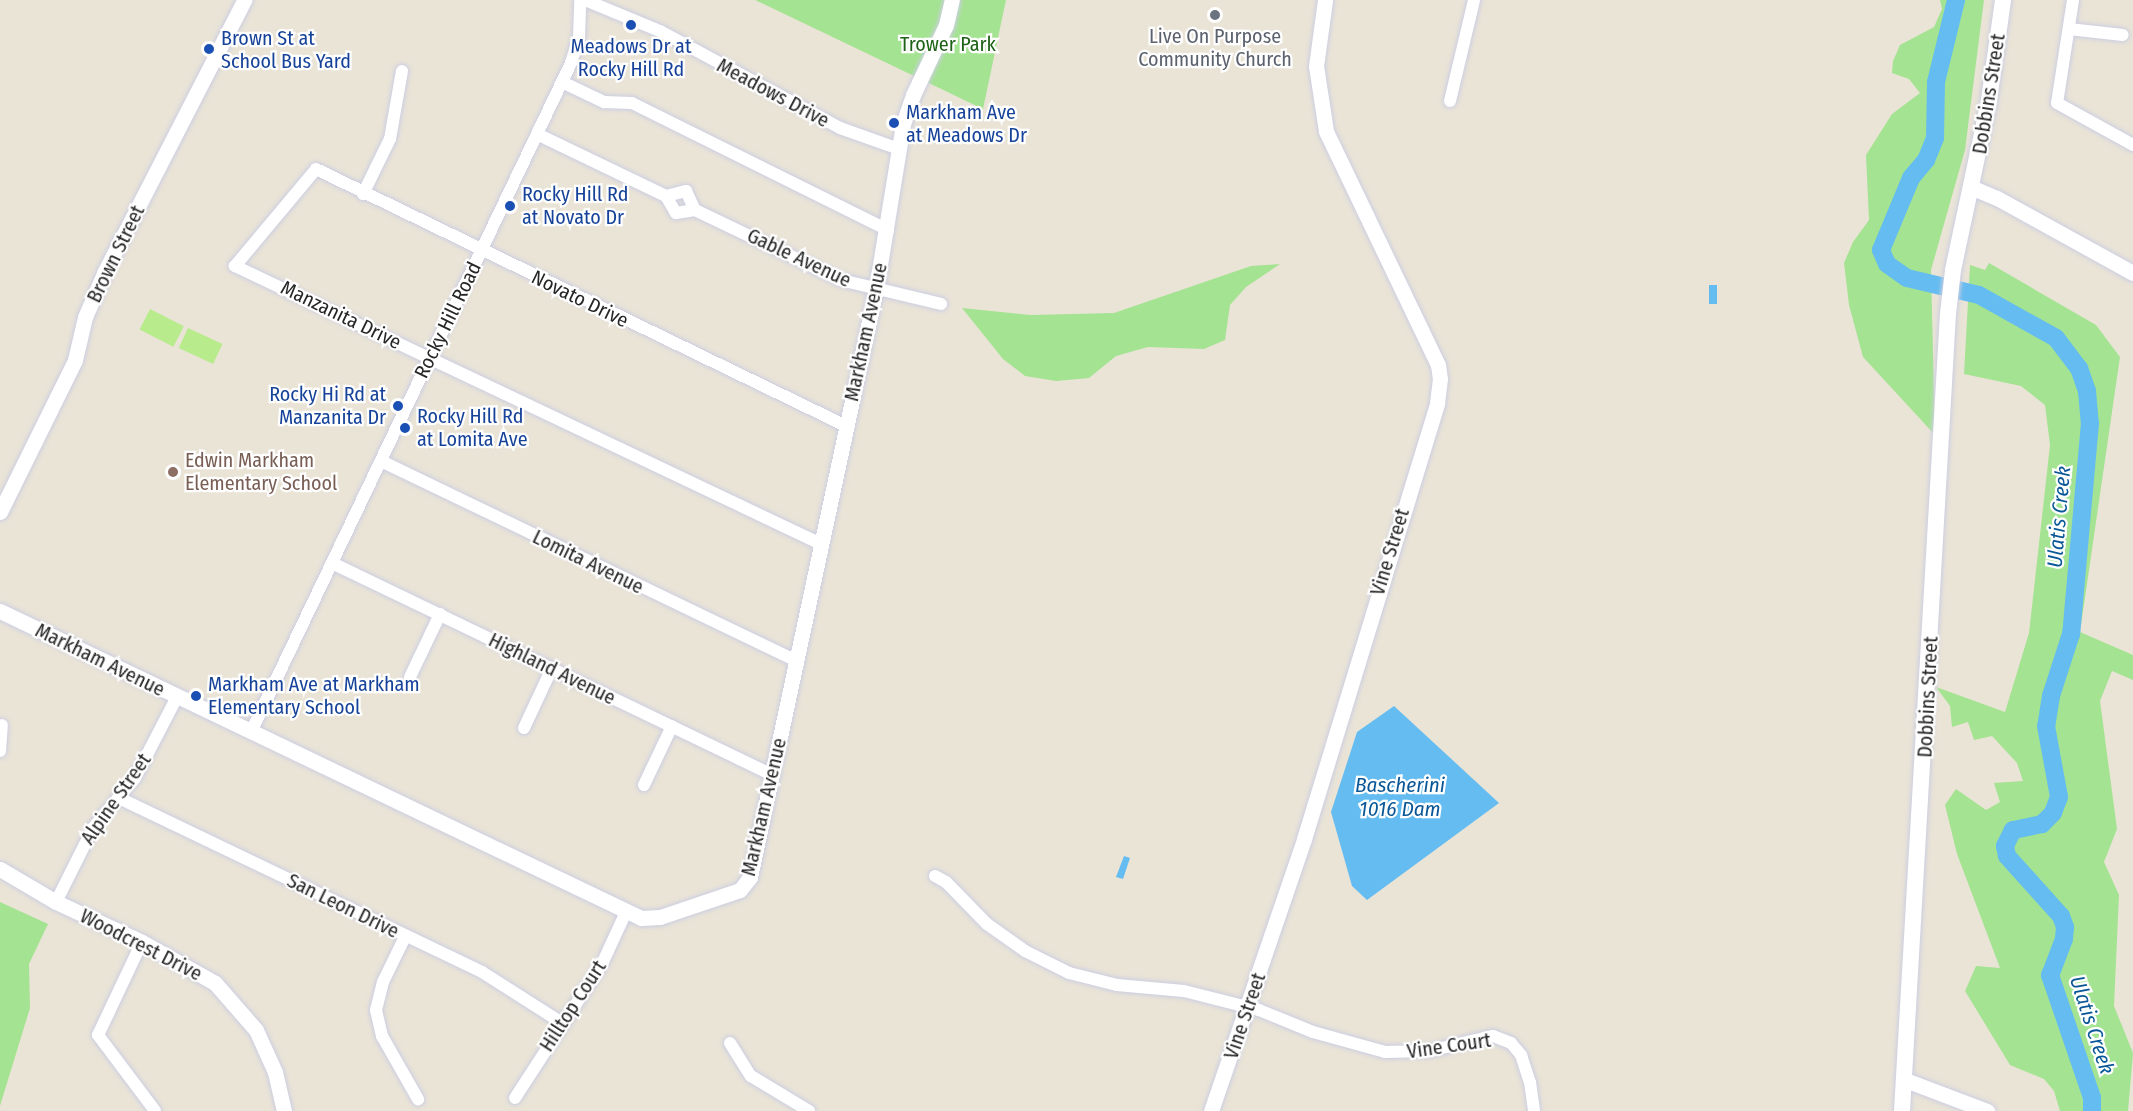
<!DOCTYPE html>
<html>
<head>
<meta charset="utf-8">
<style>
  body { margin:0 }
  #map { position:relative; width:2133px; height:1111px; overflow:hidden; background:#eae4d7; font-family:"Fira Sans Condensed",sans-serif }
  div>[style] { position:absolute }
  .green>* { inset:0; background:#a4e391 }
  .pitch>* { inset:0; background:#b8eb8c; transform-origin:0 0 }
  .water>* { inset:0; background:#65bcf1; transform-origin:0 0 }
  .river>* { height:18px; margin:-9px; padding:0 9px; transform-origin:9px; border-radius:9px; background:#65bcf1 }
  .roads { filter:drop-shadow(0 0 2px #cccee1) drop-shadow(0 0 2px #cccee1) }
  .minor>* { height:12px; margin:-6px; padding:0 6px; transform-origin:6px; border-radius:6px; background:#fff }
  .tertiary>* { height:15px; margin:-7.5px; padding:0 7.5px; transform-origin:7.5px; border-radius:7.5px; background:#fff }
  .secondary>* { height:16px; margin:-8px; padding:0 8px; transform-origin:8px; border-radius:8px; background:#fff }
  .dots>* { width:16px; height:16px; translate:-50% -50%; box-sizing:border-box; border:3px solid #fff; border-radius:50% }
  span { translate:-50% -50%; white-space:nowrap; text-align:center; line-height:1.15; -webkit-text-stroke:4.5px #fff; paint-order:stroke }
  .worship-label { font-size:20px; color:#5b616d }
  .transit-label { font-size:20px; color:#164399 }
  .left { translate:0 -50%; text-align:left }
  .right { translate:-100% -50%; text-align:right }
  .park-label { font-size:20px; color:#1e6317 }
  .street-label { font-size:20px; color:#262626 }
  .education-label { font-size:20px; color:#785e54 }
  .water-label { font-size:21px; color:#0a5797; font-style:italic }
</style>
</head>
<body>
<div id="map">
  <div class="green">
    <i style="clip-path:polygon(755px 0,1006px 0,983px 109px)"></i>
    <i style="clip-path:polygon(1940px 0,1984px 0,1965px 150px,1931px 270px,1935px 435px,1863px 357px,1849px 305px,1844px 263px,1853px 242px,1869px 220px,1866px 155px,1892px 114px,1920px 93px,1909px 79px,1892px 73px,1893px 61px,1900px 45px,1934px 27px,1942px 9px)"></i>
    <i style="clip-path:polygon(1989px 263px,2096px 325px,2120px 357px,2080px 632px,2133px 655px,2133px 680px,2112px 671px,2100px 701px,2117px 829px,2104px 862px,2119px 895px,2114px 1006px,2133px 1053px,2128px 1111px,2060px 1111px,2054px 1091px,2044px 1079px,2010px 1065px,1965px 991px,1976px 966px,2000px 968px,1957px 854px,1945px 805px,1956px 789px,1986px 810px,2000px 802px,1994px 783px,2023px 781px,2017px 763px,1992px 736px,1974px 740px,1968px 722px,1952px 727px,1950px 706px,1936px 687px,2005px 712px,2029px 633px,2050px 445px,2045px 405px,2021px 386px,1964px 374px,1970px 265px,1985px 270px)"></i>
    <i style="clip-path:polygon(1280px 264px,1246px 287px,1230px 305px,1225px 340px,1204px 349px,1148px 347px,1116px 356px,1089px 378px,1056px 381px,1025px 376px,1003px 359px,962px 308px,1030px 315px,1114px 313px,1251px 266px)"></i>
    <i style="clip-path:polygon(0 902px,48px 924px,29px 964px,30px 1008px,0 1106px)"></i>
  </div>
  <div class="pitch">
    <i style="left:150px;top:309px;width:38px;height:23px;rotate:27deg"></i>
    <i style="left:188px;top:328px;width:38px;height:22px;rotate:25deg"></i>
  </div>
  <div class="water">
    <i style="left:1709px;top:285px;width:8px;height:19px"></i>
    <i style="clip-path:polygon(1394px 706px,1499px 803px,1367px 900px,1352px 886px,1331px 812px,1357px 732px)"></i>
    <i style="clip-path:polygon(1124px 856px,1130px 858px,1123px 879px,1116px 877px)"></i>
  </div>
  <div class="river">
    <i style="left:1956px;top:0;width:84px;rotate:103.7deg"></i>
    <i style="left:1936px;top:82px;width:56px;rotate:91deg"></i>
    <i style="left:1935px;top:138px;width:24px;rotate:112deg"></i>
    <i style="left:1926px;top:160px;width:23px;rotate:130deg"></i>
    <i style="left:1911px;top:178px;width:78px;rotate:112.6deg"></i>
    <i style="left:1881px;top:250px;width:15px;rotate:67deg"></i>
    <i style="left:1887px;top:264px;width:24px;rotate:35deg"></i>
    <i style="left:1907px;top:278px;width:74px;rotate:13.3deg"></i>
    <i style="left:1979px;top:295px;width:88px;rotate:29.2deg"></i>
    <i style="left:2056px;top:338px;width:38px;rotate:53deg"></i>
    <i style="left:2079px;top:368px;width:24px;rotate:71deg"></i>
    <i style="left:2087px;top:391px;width:32px;rotate:85deg"></i>
    <i style="left:2090px;top:423px;width:212px;rotate:95.1deg"></i>
    <i style="left:2071px;top:634px;width:65px;rotate:107.9deg"></i>
    <i style="left:2051px;top:696px;width:30px;rotate:99deg"></i>
    <i style="left:2046px;top:726px;width:72px;rotate:79.6deg"></i>
    <i style="left:2059px;top:797px;width:17px;rotate:111deg"></i>
    <i style="left:2053px;top:813px;width:16px;rotate:135deg"></i>
    <i style="left:2042px;top:824px;width:30px;rotate:168deg"></i>
    <i style="left:2013px;top:830px;width:18px;rotate:117deg"></i>
    <i style="left:2005px;top:846px;width:10px;rotate:79deg"></i>
    <i style="left:2007px;top:856px;width:81px;rotate:48deg"></i>
    <i style="left:2061px;top:916px;width:12px;rotate:70deg"></i>
    <i style="left:2065px;top:927px;width:12px;rotate:95deg"></i>
    <i style="left:2064px;top:939px;width:39px;rotate:111deg"></i>
    <i style="left:2050px;top:975px;width:130px;rotate:71.1deg"></i>
    <i style="left:2092px;top:1098px;width:13px;rotate:90deg"></i>
  </div>
  <div class="roads">
    <div class="minor">
      <i style="left:585px;top:0;width:81px;rotate:22.5deg"></i>
      <i style="left:660px;top:31px;width:204px;rotate:28.3deg"></i>
      <i style="left:840px;top:128px;width:63px;rotate:19.6deg"></i>
      <i style="left:2073px;top:0;width:104px;rotate:98.8deg"></i>
      <i style="left:2057px;top:103px;width:87px;rotate:28.9deg"></i>
      <i style="left:2069px;top:29px;width:54px;rotate:6.3deg"></i>
      <i style="left:562px;top:82px;width:47px;rotate:25.5deg"></i>
      <i style="left:604px;top:102px;width:28px;rotate:2deg"></i>
      <i style="left:632px;top:103px;width:286px;rotate:26.4deg"></i>
      <i style="left:1450px;top:101px;width:104px;rotate:-76.6deg"></i>
      <i style="left:537px;top:134px;width:143px;rotate:25.7deg"></i>
      <i style="left:666px;top:196px;width:20px;rotate:60deg"></i>
      <i style="left:676px;top:213px;width:19px;rotate:-9deg"></i>
      <i style="left:363px;top:194px;width:61px;rotate:-63.9deg"></i>
      <i style="left:390px;top:139px;width:69px;rotate:-80deg"></i>
      <i style="left:666px;top:196px;width:21px;rotate:-14deg"></i>
      <i style="left:686px;top:191px;width:21px;rotate:65deg"></i>
      <i style="left:695px;top:210px;width:162px;rotate:25.6deg"></i>
      <i style="left:841px;top:280px;width:103px;rotate:13.5deg"></i>
      <i style="left:381px;top:461px;width:461px;rotate:25.7deg"></i>
      <i style="left:821px;top:544px;width:649px;rotate:-154.62deg"></i>
      <i style="left:235px;top:266px;width:126px;rotate:-50.1deg"></i>
      <i style="left:316px;top:169px;width:589px;rotate:25.87deg"></i>
      <i style="left:332px;top:563px;width:489px;rotate:25.7deg"></i>
      <i style="left:410px;top:677px;width:70px;rotate:-64.5deg"></i>
      <i style="left:524px;top:728px;width:66px;rotate:-65deg"></i>
      <i style="left:251px;top:732px;width:742px;rotate:-64.44deg"></i>
      <i style="left:571px;top:63px;width:27px;rotate:-73deg"></i>
      <i style="left:579px;top:37px;width:37px;rotate:-88deg"></i>
      <i style="left:0;top:751px;width:26px;rotate:-86deg"></i>
      <i style="left:644px;top:785px;width:65px;rotate:-64.6deg"></i>
      <i style="left:119px;top:798px;width:403px;rotate:25.6deg"></i>
      <i style="left:482px;top:972px;width:95px;rotate:32.5deg"></i>
      <i style="left:935px;top:876px;width:13px;rotate:29deg"></i>
      <i style="left:946px;top:882px;width:59px;rotate:45.7deg"></i>
      <i style="left:987px;top:924px;width:47px;rotate:35.4deg"></i>
      <i style="left:1025px;top:951px;width:49px;rotate:26.6deg"></i>
      <i style="left:1069px;top:973px;width:49px;rotate:14deg"></i>
      <i style="left:1117px;top:985px;width:67px;rotate:5.1deg"></i>
      <i style="left:1184px;top:991px;width:77px;rotate:14.2deg"></i>
      <i style="left:1259px;top:1010px;width:58px;rotate:22.2deg"></i>
      <i style="left:1313px;top:1032px;width:75px;rotate:15.5deg"></i>
      <i style="left:1385px;top:1052px;width:44px;rotate:-1.3deg"></i>
      <i style="left:1429px;top:1051px;width:66px;rotate:-13.2deg"></i>
      <i style="left:1493px;top:1036px;width:19px;rotate:21deg"></i>
      <i style="left:1511px;top:1043px;width:16px;rotate:50deg"></i>
      <i style="left:1521px;top:1055px;width:28px;rotate:72deg"></i>
      <i style="left:1530px;top:1082px;width:29px;rotate:82deg"></i>
      <i style="left:56px;top:902px;width:83px;rotate:-63.4deg"></i>
      <i style="left:93px;top:828px;width:65px;rotate:-50deg"></i>
      <i style="left:135px;top:778px;width:91px;rotate:-62.6deg"></i>
      <i style="left:405px;top:937px;width:50px;rotate:116.1deg"></i>
      <i style="left:383px;top:982px;width:29px;rotate:104deg"></i>
      <i style="left:376px;top:1010px;width:27px;rotate:77deg"></i>
      <i style="left:382px;top:1036px;width:73px;rotate:60.3deg"></i>
      <i style="left:142px;top:942px;width:103px;rotate:115.3deg"></i>
      <i style="left:98px;top:1035px;width:95px;rotate:53.1deg"></i>
      <i style="left:730px;top:1043px;width:39px;rotate:58deg"></i>
      <i style="left:751px;top:1076px;width:68px;rotate:31.1deg"></i>
      <i style="left:515px;top:1098px;width:160px;rotate:-57deg"></i>
      <i style="left:602px;top:964px;width:57px;rotate:-65.2deg"></i>
    </div>
    <div class="tertiary">
      <i style="left:1973px;top:188px;width:26px;rotate:23deg"></i>
      <i style="left:1997px;top:198px;width:155px;rotate:28.9deg"></i>
      <i style="left:0;top:512px;width:169px;rotate:-63.7deg"></i>
      <i style="left:75px;top:360px;width:44px;rotate:-76.9deg"></i>
      <i style="left:85px;top:317px;width:50px;rotate:-66.5deg"></i>
      <i style="left:105px;top:271px;width:305px;rotate:-62.8deg"></i>
      <i style="left:0;top:611px;width:711px;rotate:25.59deg"></i>
      <i style="left:641px;top:918px;width:19px;rotate:-3deg"></i>
      <i style="left:660px;top:917px;width:84px;rotate:-18.6deg"></i>
      <i style="left:740px;top:890px;width:16px;rotate:-52deg"></i>
      <i style="left:750px;top:877px;width:601px;rotate:-77.91deg"></i>
      <i style="left:876px;top:289px;width:167px;rotate:-80.7deg"></i>
      <i style="left:903px;top:124px;width:31px;rotate:-71deg"></i>
      <i style="left:913px;top:95px;width:77px;rotate:-64.8deg"></i>
      <i style="left:946px;top:25px;width:26px;rotate:-77deg"></i>
      <i style="left:0;top:869px;width:65px;rotate:30.5deg"></i>
      <i style="left:56px;top:902px;width:95px;rotate:24.9deg"></i>
      <i style="left:142px;top:942px;width:84px;rotate:29.3deg"></i>
      <i style="left:215px;top:983px;width:62px;rotate:48.9deg"></i>
      <i style="left:256px;top:1030px;width:46px;rotate:65.7deg"></i>
      <i style="left:275px;top:1072px;width:40px;rotate:77deg"></i>
      <i style="left:1905px;top:1080px;width:88px;rotate:20.7deg"></i>
      <i style="left:1211px;top:1111px;width:287px;rotate:-71.1deg"></i>
      <i style="left:1304px;top:839px;width:456px;rotate:-73deg"></i>
      <i style="left:1437px;top:403px;width:24px;rotate:-83deg"></i>
      <i style="left:1440px;top:379px;width:14px;rotate:-98deg"></i>
      <i style="left:1438px;top:365px;width:259px;rotate:-115.6deg"></i>
      <i style="left:1326px;top:131px;width:66px;rotate:-98.7deg"></i>
      <i style="left:1316px;top:66px;width:67px;rotate:-82.2deg"></i>
    </div>
    <div class="secondary">
      <i style="left:1902px;top:1111px;width:798px;rotate:-86.7deg"></i>
      <i style="left:1948px;top:314px;width:44px;rotate:-83.5deg"></i>
      <i style="left:1953px;top:270px;width:174px;rotate:-78deg"></i>
      <i style="left:1989px;top:100px;width:101px;rotate:-82deg"></i>
    </div>
  </div>
  <div class="dots">
    <i style="left:1215px;top:15px;background:#6b7280"></i>
    <i style="left:631px;top:25px;background:#1a4fb4"></i>
    <i style="left:209px;top:49px;background:#1a4fb4"></i>
    <i style="left:894px;top:123px;background:#1a4fb4"></i>
    <i style="left:510px;top:206px;background:#1a4fb4"></i>
    <i style="left:398px;top:406px;background:#1a4fb4"></i>
    <i style="left:405px;top:428px;background:#1a4fb4"></i>
    <i style="left:173px;top:472px;background:#8d6e63"></i>
    <i style="left:196px;top:696px;background:#1a4fb4"></i>
  </div>
  <div class="worship-label">
    <span style="left:1215px;top:48px">Live On Purpose<br>Community Church</span>
  </div>
  <div class="transit-label">
    <span class="left" style="left:221px;top:50px">Brown St at<br>School Bus Yard</span>
    <span style="left:631px;top:58px">Meadows Dr at<br>Rocky Hill Rd</span>
    <span class="left" style="left:906px;top:124px">Markham Ave<br>at Meadows Dr</span>
    <span class="left" style="left:522px;top:206px">Rocky Hill Rd<br>at Novato Dr</span>
    <span class="right" style="left:386px;top:406px">Rocky Hi Rd at<br>Manzanita Dr</span>
    <span class="left" style="left:417px;top:428px">Rocky Hill Rd<br>at Lomita Ave</span>
    <span class="left" style="left:208px;top:696px">Markham Ave at Markham<br>Elementary School</span>
  </div>
  <div class="park-label">
    <span style="left:948px;top:44px">Trower Park</span>
  </div>
  <div class="street-label">
    <span style="left:773px;top:93px;rotate:28deg">Meadows Drive</span>
    <span style="left:1989px;top:94px;rotate:-81deg">Dobbins Street</span>
    <span style="left:116px;top:254px;rotate:-64deg">Brown Street</span>
    <span style="left:799px;top:258px;rotate:25deg">Gable Avenue</span>
    <span style="left:580px;top:299px;rotate:26deg">Novato Drive</span>
    <span style="left:341px;top:315px;rotate:26deg">Manzanita Drive</span>
    <span style="left:448px;top:320px;rotate:-64deg">Rocky Hill Road</span>
    <span style="left:866px;top:332px;rotate:-78deg">Markham Avenue</span>
    <span style="left:1390px;top:552px;rotate:-73deg">Vine Street</span>
    <span style="left:588px;top:562px;rotate:26deg">Lomita Avenue</span>
    <span style="left:100px;top:660px;rotate:26deg">Markham Avenue</span>
    <span style="left:552px;top:669px;rotate:26deg">Highland Avenue</span>
    <span style="left:1928px;top:697px;rotate:-87deg">Dobbins Street</span>
    <span style="left:116px;top:799px;rotate:-55deg">Alpine Street</span>
    <span style="left:764px;top:807px;rotate:-77deg">Markham Avenue</span>
    <span style="left:343px;top:906px;rotate:26deg">San Leon Drive</span>
    <span style="left:141px;top:945px;rotate:27deg">Woodcrest Drive</span>
    <span style="left:573px;top:1006px;rotate:-57deg">Hilltop Court</span>
    <span style="left:1245px;top:1016px;rotate:-71deg">Vine Street</span>
    <span style="left:1449px;top:1046px;rotate:-8deg">Vine Court</span>
  </div>
  <div class="education-label">
    <span class="left" style="left:185px;top:472px">Edwin Markham<br>Elementary School</span>
  </div>
  <div class="water-label">
    <span style="left:2059px;top:517px;rotate:-85deg">Ulatis Creek</span>
    <span style="left:1400px;top:797px">Bascherini<br>1016 Dam</span>
    <span style="left:2092px;top:1025px;rotate:72deg">Ulatis Creek</span>
  </div>
</div>
</body>
</html>
